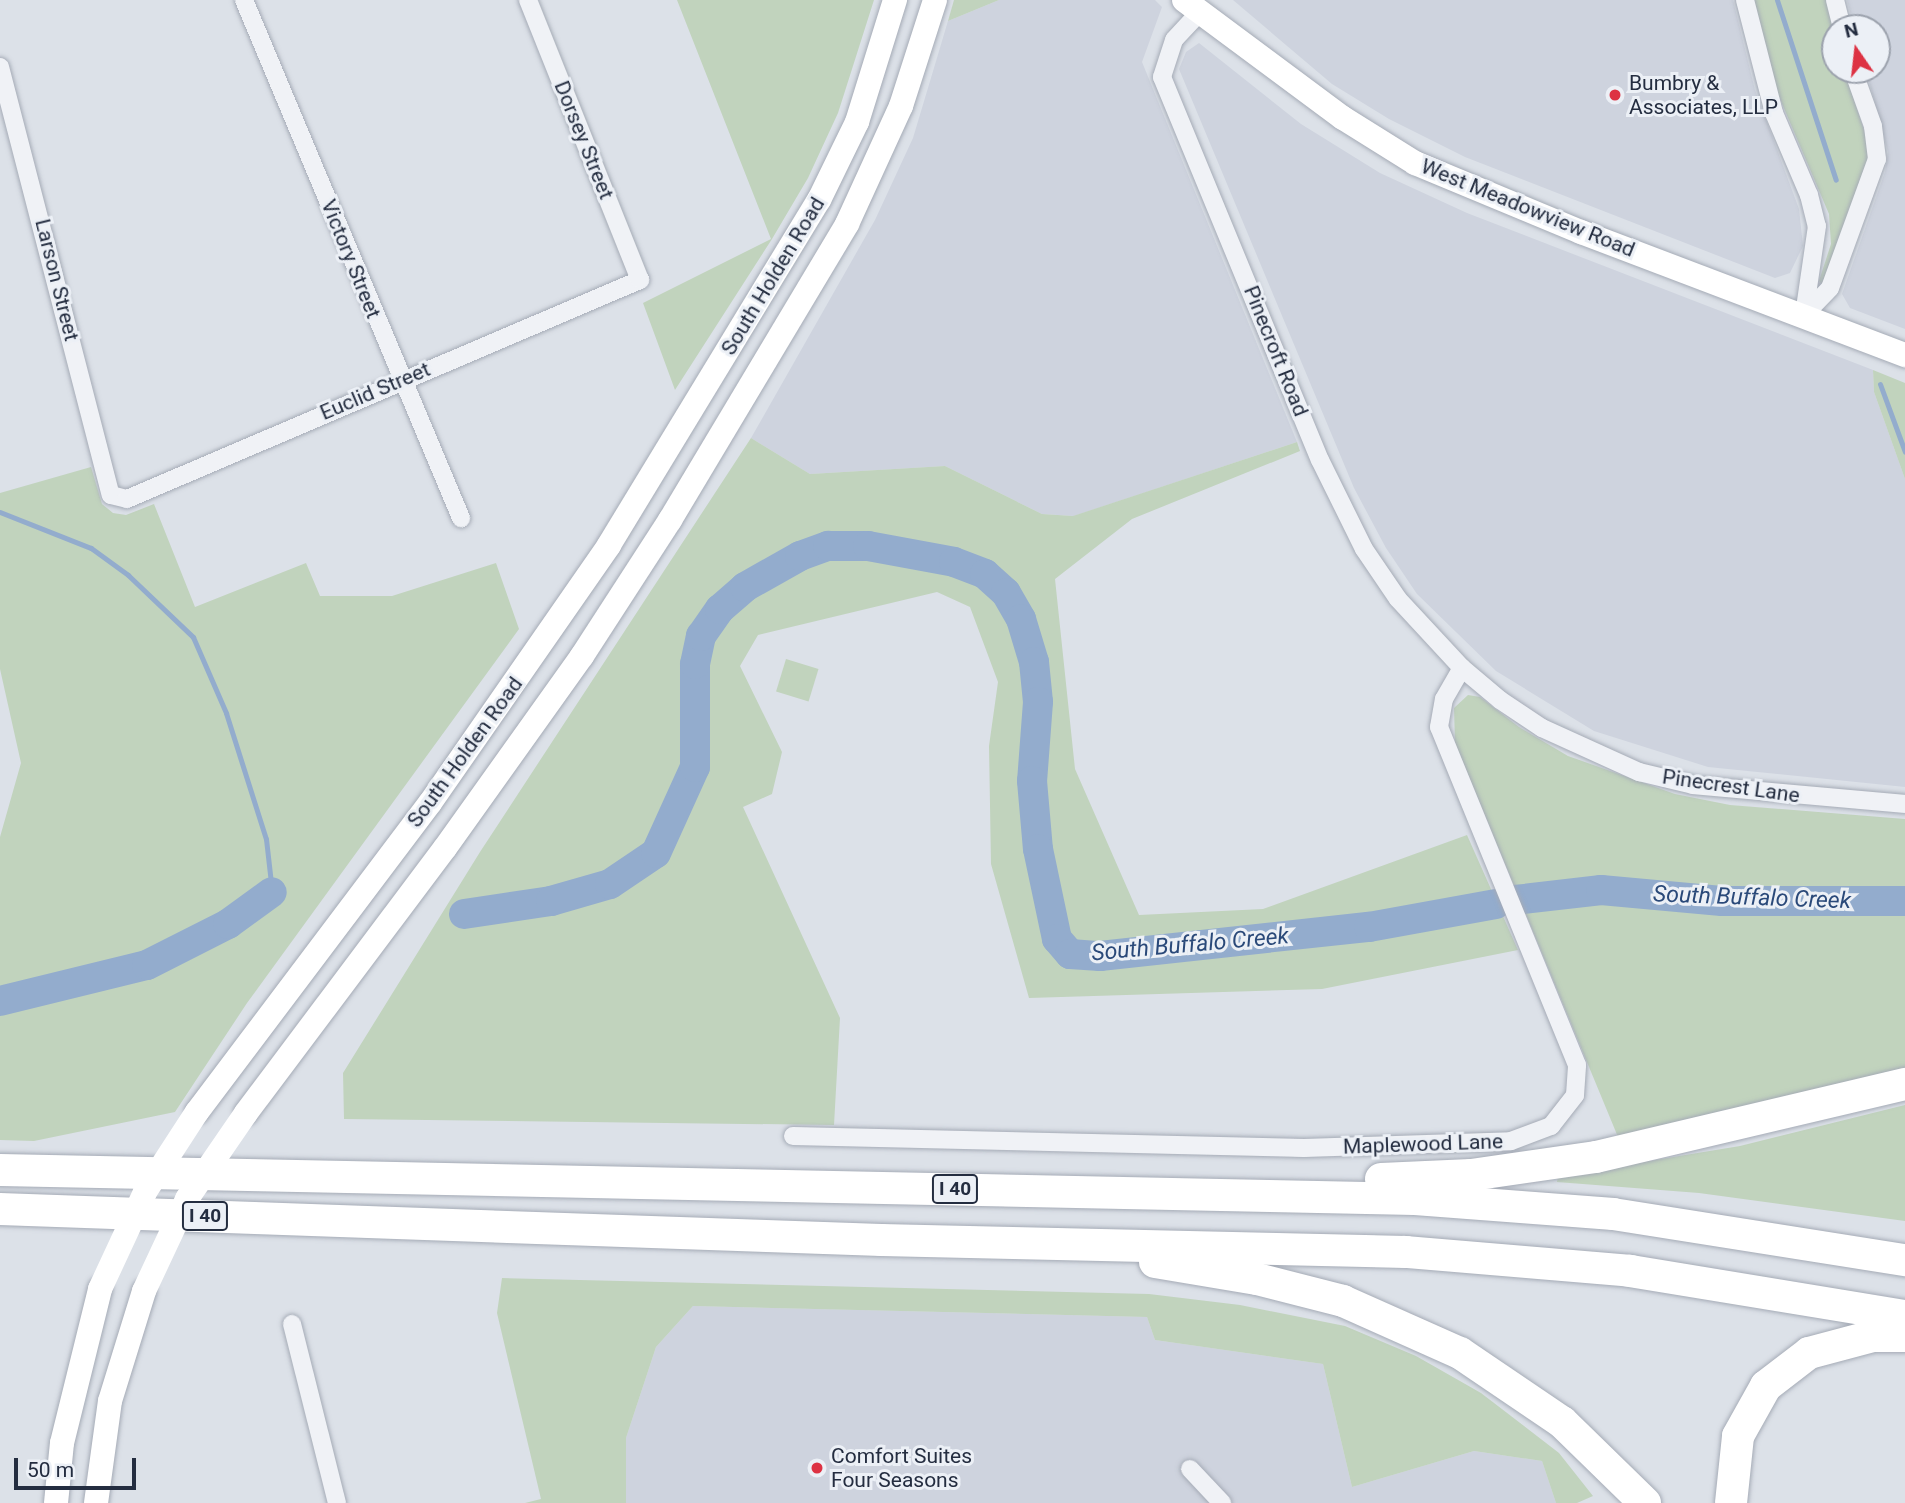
<!DOCTYPE html>
<html>
<head>
<meta charset="utf-8">
<style>
  body { margin:0 }
  #map { position:relative; width:1905px; height:1503px; overflow:hidden; background:#dce1e8; font-family:Roboto,sans-serif }
  div>[style] { position:absolute }
  .built>* { inset:0; background:#ced3de }
  .green>* { inset:0; background:#c1d3bd; transform-origin:0 0 }
  .stream>* { height:5px; margin:-2.5px; padding:0 2.5px; transform-origin:2.5px; border-radius:2.5px; background:#93accd }
  .river>* { height:30px; margin:-15px; padding:0 15px; transform-origin:15px; border-radius:15px; background:#93accd }
  .roads { filter:drop-shadow(0 0 2px #a5abb6) drop-shadow(0 0 2px #a5abb6) }
  .street>* { height:18px; margin:-9px; padding:0 9px; transform-origin:9px; border-radius:9px; background:#f0f2f6 }
  .secondary>* { height:24px; margin:-12px; padding:0 12px; transform-origin:12px; border-radius:12px; background:#fff }
  .highway>* { height:32px; margin:-16px; padding:0 16px; transform-origin:16px; border-radius:16px; background:#fff }
  .secondary-bridge>* { height:24px; margin:-12px; padding:0 12px; transform-origin:12px; border-radius:12px; background:#fff }
  .dots>* { width:19px; height:19px; translate:-50% -50%; box-sizing:border-box; border:4px solid #ecf0f6; border-radius:50% }
  span { translate:-50% -50%; white-space:nowrap; text-align:center; line-height:1.15; -webkit-text-stroke:6px #ecf0f6; paint-order:stroke }
  .shield-label span { padding:2px 5px; background:#ecf0f6; border:2px solid; border-radius:5px; -webkit-text-stroke-width:0 }
  .shield-label { font-size:19px; color:#242d40; font-weight:700 }
  .poi-label { font-size:21px; color:#242d40 }
  .left { translate:0 -50%; text-align:left }
  .street-label { font-size:21px; color:#242d40 }
  .water-label { font-size:23px; color:#2a4979; font-style:italic }
  .north { position:absolute; left:1821px; top:14px; width:70px; height:70px; box-sizing:border-box; background:#ecf0f6; border:2px solid #9ca2ad; border-radius:50%; rotate:346deg; font-size:19px; font-weight:700; line-height:28px; text-align:center; color:#242d40 }
  .north::after { content:''; display:block; margin:auto; width:24px; height:32px; background:#dd3243; clip-path:polygon(50% 0,100% 100%,50% 72%,0 100%) }
  .scale { position:absolute; left:14px; top:1458px; width:122px; height:32px; box-sizing:border-box; border:4px solid #242d40; border-top:0; padding-left:9px; font-size:21px; line-height:24px; white-space:nowrap; color:#242d40; -webkit-text-stroke:5px #ecf0f6; paint-order:stroke }
</style>
</head>
<body>
<div id="map">
  <div class="built">
    <i style="clip-path:polygon(999px 0,1155px 0,1162px 7px,1142px 62px,1297px 442px,1074px 516px,1042px 514px,945px 466px,810px 474px,751px 438px,875px 220px,913px 138px,948px 21px)"></i>
    <i style="clip-path:polygon(1233px 0,1733px 0,1755px 90px,1799px 209px,1803px 246px,1790px 273px,1775px 278px,1465px 157px,1389px 119px,1332px 84px)"></i>
    <i style="clip-path:polygon(1847px 0,1905px 0,1905px 329px,1850px 308px,1842px 294px,1885px 172px,1888px 152px,1866px 70px,1877px 70px,1877px 28px,1854px 28px)"></i>
    <i style="clip-path:polygon(1199px 43px,1301px 124px,1380px 173px,1467px 213px,1873px 370px,1874px 392px,1905px 479px,1905px 787px,1708px 767px,1594px 731px,1496px 671px,1417px 594px,1386px 548px,1354px 488px,1179px 69px,1186px 52px)"></i>
    <i style="clip-path:polygon(693px 1306px,1147px 1317px,1155px 1340px,1323px 1364px,1352px 1487px,1474px 1451px,1542px 1461px,1556px 1503px,626px 1503px,626px 1438px,656px 1347px)"></i>
  </div>
  <div class="green">
    <i style="clip-path:polygon(677px 0,874px 0,838px 113px,808px 178px,772px 239px,675px 390px,643px 303px,771px 239px)"></i>
    <i style="clip-path:polygon(954px 0,999px 0,948px 21px)"></i>
    <i style="clip-path:polygon(1754px 0,1826px 0,1835px 36px,1835px 70px,1844px 70px,1868px 142px,1868px 158px,1823px 285px,1819px 281px,1831px 244px,1829px 214px,1777px 92px)"></i>
    <i style="clip-path:polygon(1873px 370px,1905px 383px,1905px 479px,1874px 392px)"></i>
    <i style="clip-path:polygon(751px 438px,810px 474px,945px 466px,1042px 514px,1073px 516px,1297px 442px,1300px 451px,1132px 519px,1055px 579px,1075px 769px,1139px 915px,1263px 909px,1467px 835px,1518px 950px,1322px 989px,1029px 998px,991px 864px,989px 746px,998px 682px,970px 607px,937px 592px,758px 635px,740px 666px,782px 752px,772px 794px,743px 807px,840px 1018px,834px 1125px,344px 1119px,343px 1073px,480px 852px)"></i>
    <i style="clip-path:polygon(91px 467px,102px 504px,113px 513px,126px 515px,154px 504px,195px 607px,306px 563px,320px 596px,392px 596px,496px 563px,519px 629px,247px 1003px,175px 1112px,34px 1141px,0 1140px,0 837px,21px 763px,0 669px,0 493px)"></i>
    <i style="left:786px;top:659px;width:34px;height:34px;rotate:17deg"></i>
    <i style="clip-path:polygon(1468px 695px,1480px 697px,1519px 727px,1568px 756px,1675px 794px,1730px 805px,1905px 819px,1905px 1072px,1618px 1137px,1455px 743px,1454px 708px)"></i>
    <i style="clip-path:polygon(1905px 1105px,1905px 1221px,1699px 1193px,1557px 1182px,1558px 1176px,1740px 1146px)"></i>
    <i style="clip-path:polygon(502px 1278px,1149px 1294px,1240px 1305px,1345px 1326px,1416px 1356px,1481px 1393px,1559px 1453px,1593px 1496px,1577px 1503px,1556px 1503px,1542px 1461px,1474px 1451px,1352px 1487px,1323px 1364px,1155px 1340px,1147px 1317px,693px 1306px,656px 1347px,626px 1438px,626px 1503px,525px 1503px,541px 1499px,497px 1313px)"></i>
  </div>
  <div class="stream">
    <i style="left:1777px;top:0;width:189px;rotate:71.9deg"></i>
    <i style="left:1880px;top:384px;width:72px;rotate:69.8deg"></i>
    <i style="left:0;top:512px;width:98px;rotate:21.6deg"></i>
    <i style="left:91px;top:548px;width:46px;rotate:36.1deg"></i>
    <i style="left:128px;top:575px;width:90px;rotate:43.6deg"></i>
    <i style="left:193px;top:637px;width:83px;rotate:66.5deg"></i>
    <i style="left:226px;top:713px;width:132px;rotate:72.4deg"></i>
    <i style="left:266px;top:839px;width:53px;rotate:83.5deg"></i>
  </div>
  <div class="river">
    <i style="left:1515px;top:900px;width:87px;rotate:-6.6deg"></i>
    <i style="left:1601px;top:890px;width:121px;rotate:5.2deg"></i>
    <i style="left:1722px;top:901px;width:183px"></i>
    <i style="left:464px;top:914px;width:88px;rotate:-8.5deg"></i>
    <i style="left:551px;top:901px;width:61px;rotate:-16.1deg"></i>
    <i style="left:610px;top:884px;width:55px;rotate:-34deg"></i>
    <i style="left:656px;top:853px;width:94px;rotate:-65.6deg"></i>
    <i style="left:695px;top:767px;width:103px;rotate:-90deg"></i>
    <i style="left:695px;top:664px;width:29px;rotate:-78deg"></i>
    <i style="left:701px;top:636px;width:33px;rotate:-55deg"></i>
    <i style="left:720px;top:609px;width:33px;rotate:-41deg"></i>
    <i style="left:745px;top:587px;width:63px;rotate:-29.4deg"></i>
    <i style="left:800px;top:556px;width:30px;rotate:-20deg"></i>
    <i style="left:828px;top:546px;width:40px"></i>
    <i style="left:868px;top:546px;width:87px;rotate:10.5deg"></i>
    <i style="left:954px;top:562px;width:33px;rotate:21deg"></i>
    <i style="left:985px;top:574px;width:28px;rotate:42deg"></i>
    <i style="left:1006px;top:593px;width:30px;rotate:60deg"></i>
    <i style="left:1021px;top:619px;width:45px;rotate:73.2deg"></i>
    <i style="left:1034px;top:662px;width:40px;rotate:84.3deg"></i>
    <i style="left:1038px;top:702px;width:79px;rotate:94.3deg"></i>
    <i style="left:1032px;top:781px;width:68px;rotate:85deg"></i>
    <i style="left:1038px;top:849px;width:92px;rotate:78.1deg"></i>
    <i style="left:1057px;top:939px;width:20px;rotate:49deg"></i>
    <i style="left:1070px;top:954px;width:30px;rotate:4deg"></i>
    <i style="left:1100px;top:956px;width:271px;rotate:-6.2deg"></i>
    <i style="left:1369px;top:927px;width:129px;rotate:-10.3deg"></i>
    <i style="left:0;top:1001px;width:151px;rotate:-13.8deg"></i>
    <i style="left:147px;top:965px;width:91px;rotate:-26.8deg"></i>
    <i style="left:228px;top:924px;width:54px;rotate:-36deg"></i>
  </div>
  <div class="roads">
    <div class="street">
      <i style="left:244px;top:0;width:562px;rotate:67.27deg"></i>
      <i style="left:1745px;top:0;width:117px;rotate:75.6deg"></i>
      <i style="left:1774px;top:113px;width:89px;rotate:66.9deg"></i>
      <i style="left:1809px;top:195px;width:32px;rotate:76deg"></i>
      <i style="left:1817px;top:226px;width:90px;rotate:98.3deg"></i>
      <i style="left:1835px;top:0;width:29px;rotate:76deg"></i>
      <i style="left:1198px;top:14px;width:35px;rotate:133deg"></i>
      <i style="left:1174px;top:40px;width:39px;rotate:108deg"></i>
      <i style="left:1162px;top:77px;width:414px;rotate:67.6deg"></i>
      <i style="left:1320px;top:460px;width:99px;rotate:63.7deg"></i>
      <i style="left:1364px;top:549px;width:60px;rotate:55.8deg"></i>
      <i style="left:1398px;top:599px;width:94px;rotate:47.2deg"></i>
      <i style="left:1462px;top:668px;width:50px;rotate:40.1deg"></i>
      <i style="left:1500px;top:700px;width:50px;rotate:33.7deg"></i>
      <i style="left:1542px;top:728px;width:107px;rotate:24.4deg"></i>
      <i style="left:1639px;top:772px;width:56px;rotate:13.5deg"></i>
      <i style="left:1693px;top:785px;width:213px;rotate:5.1deg"></i>
      <i style="left:0;top:67px;width:442px;rotate:75.5deg"></i>
      <i style="left:111px;top:495px;width:16px;rotate:14deg"></i>
      <i style="left:127px;top:499px;width:558px;rotate:-23.12deg"></i>
      <i style="left:640px;top:280px;width:302px;rotate:-111.8deg"></i>
      <i style="left:1804px;top:315px;width:37px;rotate:-46deg"></i>
      <i style="left:1830px;top:288px;width:137px;rotate:-70deg"></i>
      <i style="left:1877px;top:159px;width:33px;rotate:-97deg"></i>
      <i style="left:1873px;top:126px;width:59px;rotate:-109.7deg"></i>
      <i style="left:793px;top:1136px;width:511px;rotate:1.35deg"></i>
      <i style="left:1304px;top:1148px;width:207px;rotate:-1.9deg"></i>
      <i style="left:1511px;top:1141px;width:43px;rotate:-20.6deg"></i>
      <i style="left:1551px;top:1126px;width:39px;rotate:-52deg"></i>
      <i style="left:1575px;top:1095px;width:30px;rotate:-86deg"></i>
      <i style="left:1577px;top:1065px;width:365px;rotate:-112.2deg"></i>
      <i style="left:1439px;top:727px;width:28px;rotate:-80deg"></i>
      <i style="left:1444px;top:699px;width:36px;rotate:-60deg"></i>
      <i style="left:292px;top:1324px;width:185px;rotate:75.9deg"></i>
      <i style="left:1190px;top:1469px;width:47px;rotate:46.7deg"></i>
    </div>
    <div class="secondary">
      <i style="left:1184px;top:0;width:198px;rotate:36.6deg"></i>
      <i style="left:1343px;top:118px;width:85px;rotate:32deg"></i>
      <i style="left:1415px;top:163px;width:180px;rotate:22.6deg"></i>
      <i style="left:1581px;top:232px;width:347px;rotate:20.8deg"></i>
      <i style="left:197px;top:1112px;width:387px;rotate:-53deg"></i>
      <i style="left:430px;top:803px;width:314px;rotate:-55.2deg"></i>
      <i style="left:609px;top:545px;width:404px;rotate:-58.7deg"></i>
      <i style="left:819px;top:200px;width:87px;rotate:-64deg"></i>
      <i style="left:857px;top:122px;width:128px;rotate:-72.7deg"></i>
      <i style="left:246px;top:1113px;width:331px;rotate:-53.1deg"></i>
      <i style="left:445px;top:848px;width:236px;rotate:-54.5deg"></i>
      <i style="left:582px;top:656px;width:162px;rotate:-57.1deg"></i>
      <i style="left:670px;top:520px;width:345px;rotate:-59.1deg"></i>
      <i style="left:847px;top:224px;width:130px;rotate:-65.4deg"></i>
      <i style="left:901px;top:106px;width:111px;rotate:-72.2deg"></i>
      <i style="left:56px;top:1503px;width:60px;rotate:-84.3deg"></i>
      <i style="left:62px;top:1443px;width:159px;rotate:-76.1deg"></i>
      <i style="left:96px;top:1503px;width:103px;rotate:-82.2deg"></i>
      <i style="left:110px;top:1401px;width:115px;rotate:-72.8deg"></i>
    </div>
    <div class="highway">
      <i style="left:0;top:1170px;width:1415px;rotate:1.17deg"></i>
      <i style="left:1415px;top:1199px;width:199px;rotate:4.3deg"></i>
      <i style="left:1613px;top:1214px;width:296px;rotate:9deg"></i>
      <i style="left:1381px;top:1179px;width:90px;rotate:-2.5deg"></i>
      <i style="left:1471px;top:1175px;width:126px;rotate:-8.2deg"></i>
      <i style="left:1596px;top:1157px;width:318px;rotate:-13.3deg"></i>
      <i style="left:0;top:1209px;width:882px;rotate:2.02deg"></i>
      <i style="left:881px;top:1240px;width:525px;rotate:1.31deg"></i>
      <i style="left:1406px;top:1252px;width:225px;rotate:4.8deg"></i>
      <i style="left:1630px;top:1271px;width:279px;rotate:9.3deg"></i>
      <i style="left:1155px;top:1262px;width:103px;rotate:9.5deg"></i>
      <i style="left:1257px;top:1279px;width:89px;rotate:14.3deg"></i>
      <i style="left:1343px;top:1301px;width:128px;rotate:24deg"></i>
      <i style="left:1460px;top:1353px;width:123px;rotate:34.1deg"></i>
      <i style="left:1562px;top:1422px;width:116px;rotate:44.3deg"></i>
      <i style="left:1731px;top:1503px;width:67px;rotate:-84deg"></i>
      <i style="left:1738px;top:1436px;width:57px;rotate:-60.8deg"></i>
      <i style="left:1766px;top:1386px;width:54px;rotate:-37.5deg"></i>
      <i style="left:1809px;top:1353px;width:66px;rotate:-14.9deg"></i>
      <i style="left:1873px;top:1336px;width:32px"></i>
    </div>
  </div>
  <div class="secondary-bridge">
    <i style="left:100px;top:1289px;width:107px;rotate:-65.1deg"></i>
    <i style="left:145px;top:1192px;width:95px;rotate:-57deg"></i>
    <i style="left:144px;top:1291px;width:102px;rotate:-64.9deg"></i>
    <i style="left:187px;top:1199px;width:104px;rotate:-55.5deg"></i>
  </div>
  <div class="dots">
    <i style="left:1615px;top:95px;background:#dd3243"></i>
    <i style="left:817px;top:1468px;background:#dd3243"></i>
  </div>
  <div class="shield-label">
    <span style="left:955px;top:1189px">I 40</span>
    <span style="left:205px;top:1216px">I 40</span>
  </div>
  <div class="poi-label">
    <span class="left" style="left:1629px;top:95px">Bumbry &amp;<br>Associates, LLP</span>
    <span class="left" style="left:831px;top:1468px">Comfort Suites<br>Four Seasons</span>
  </div>
  <div class="street-label">
    <span style="left:584px;top:140px;rotate:68deg">Dorsey Street</span>
    <span style="left:1528px;top:208px;rotate:22deg">West Meadowview Road</span>
    <span style="left:351px;top:259px;rotate:68deg">Victory Street</span>
    <span style="left:773px;top:276px;rotate:-59deg">South Holden Road</span>
    <span style="left:57px;top:280px;rotate:76deg">Larson Street</span>
    <span style="left:1276px;top:351px;rotate:68deg">Pinecroft Road</span>
    <span style="left:375px;top:391px;rotate:-23deg">Euclid Street</span>
    <span style="left:465px;top:752px;rotate:-54deg">South Holden Road</span>
    <span style="left:1731px;top:786px;rotate:8deg">Pinecrest Lane</span>
    <span style="left:1423px;top:1144px;rotate:-2deg">Maplewood Lane</span>
  </div>
  <div class="water-label">
    <span style="left:1752px;top:898px;rotate:2deg">South Buffalo Creek</span>
    <span style="left:1190px;top:945px;rotate:-5deg">South Buffalo Creek</span>
  </div>
  <div class="north">N</div>
  <div class="scale">50 m</div>
</div>
</body>
</html>
